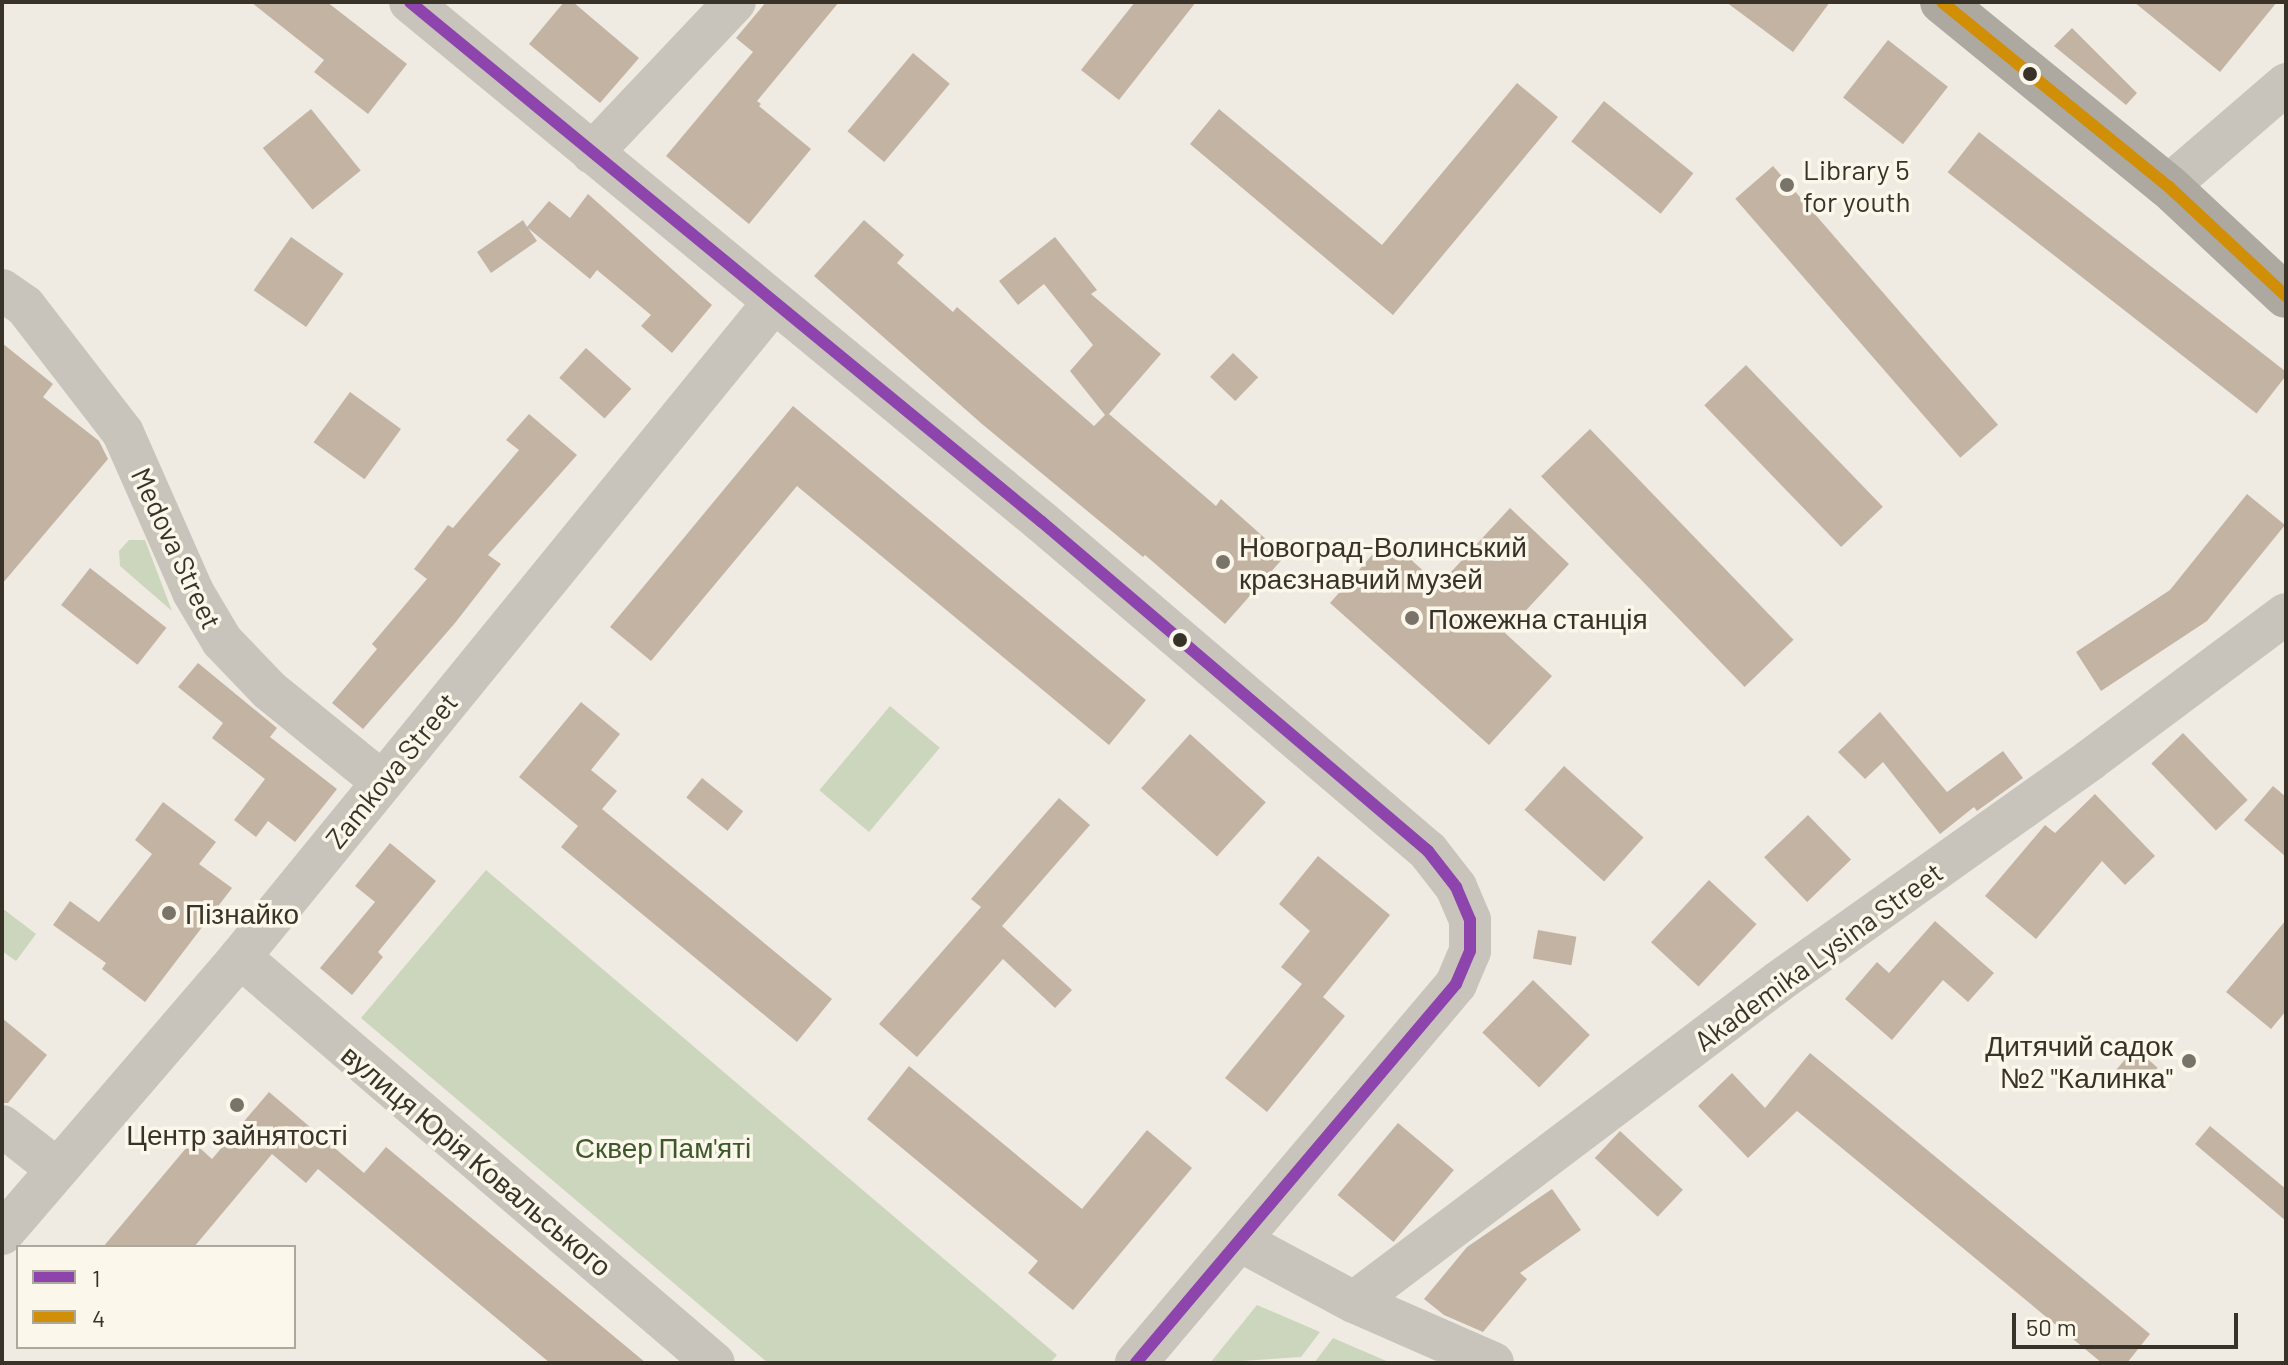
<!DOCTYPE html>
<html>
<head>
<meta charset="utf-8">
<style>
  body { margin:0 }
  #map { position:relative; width:2288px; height:1365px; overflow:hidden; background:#efebe2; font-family:Barlow,sans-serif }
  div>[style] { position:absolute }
  .green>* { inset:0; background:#cbd6bc; transform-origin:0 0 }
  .building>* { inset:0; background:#c3b3a3; transform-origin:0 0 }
  .minor>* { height:42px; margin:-21px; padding:0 21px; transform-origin:21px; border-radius:21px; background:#c8c4bb }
  .major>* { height:44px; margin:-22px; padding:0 22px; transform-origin:22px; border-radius:22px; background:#ada8a0 }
  .bus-1>* { height:12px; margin:-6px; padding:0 6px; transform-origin:6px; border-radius:6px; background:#8e44ad }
  .bus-2>* { height:12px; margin:-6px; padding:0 6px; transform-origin:6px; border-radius:6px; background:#d18f08 }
  .dots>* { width:22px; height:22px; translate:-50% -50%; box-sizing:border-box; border:4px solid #fbf7ea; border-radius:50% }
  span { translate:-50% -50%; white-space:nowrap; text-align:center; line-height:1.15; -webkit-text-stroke:7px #fbf7ea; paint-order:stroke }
  .poi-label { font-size:28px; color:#393228 }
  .left { translate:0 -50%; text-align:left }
  .right { translate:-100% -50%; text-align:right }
  .street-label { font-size:28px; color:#393228 }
  .park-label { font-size:28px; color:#3d592b }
  .frame { position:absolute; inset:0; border:4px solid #393228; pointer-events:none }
  .legend { position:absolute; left:16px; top:1245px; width:280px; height:104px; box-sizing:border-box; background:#fbf7ea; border:2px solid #ada89c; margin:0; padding:10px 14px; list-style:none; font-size:24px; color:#393228 }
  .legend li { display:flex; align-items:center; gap:16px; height:40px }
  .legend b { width:40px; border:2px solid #ada89c }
  .scale { position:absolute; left:2012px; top:1313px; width:226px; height:36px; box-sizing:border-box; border:4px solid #393228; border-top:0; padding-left:10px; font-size:24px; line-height:28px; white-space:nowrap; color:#393228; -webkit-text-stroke:6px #fbf7ea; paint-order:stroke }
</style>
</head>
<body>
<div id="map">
  <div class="green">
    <i style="clip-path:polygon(129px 540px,145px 540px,172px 611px,120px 566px,119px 551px)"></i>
    <i style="left:890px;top:706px;width:65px;height:110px;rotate:40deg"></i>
    <i style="clip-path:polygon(486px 870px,1057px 1355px,1050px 1363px,768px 1363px,361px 1018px)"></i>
    <i style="clip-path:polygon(2px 908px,36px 934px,16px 961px,2px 951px)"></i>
    <i style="clip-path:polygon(1257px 1305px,1320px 1332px,1301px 1357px,1210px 1363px)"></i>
    <i style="clip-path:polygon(1333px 1338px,1391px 1363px,1314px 1363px)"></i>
  </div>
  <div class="building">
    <i style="clip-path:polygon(251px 2px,327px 2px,407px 64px,368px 114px,314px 72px,324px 60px)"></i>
    <i style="clip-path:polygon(564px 2px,573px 2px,639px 58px,600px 103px,529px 44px)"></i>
    <i style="clip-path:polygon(766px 2px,839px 2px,757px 101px,761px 104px,759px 106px,811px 149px,749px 224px,666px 156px,753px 52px,736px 38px)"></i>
    <i style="clip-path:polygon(1135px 2px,1196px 2px,1119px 100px,1081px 70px)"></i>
    <i style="clip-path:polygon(1726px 2px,1830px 2px,1793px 52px)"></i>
    <i style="clip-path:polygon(2134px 2px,2277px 2px,2220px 72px)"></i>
    <i style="clip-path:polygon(2072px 28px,2137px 93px,2126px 105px,2054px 46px)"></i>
    <i style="left:1888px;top:40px;width:76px;height:73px;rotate:38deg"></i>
    <i style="left:913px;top:53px;width:48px;height:102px;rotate:40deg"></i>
    <i style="clip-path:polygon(1517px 83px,1558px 117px,1393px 315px,1190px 144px,1219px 109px,1382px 245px)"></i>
    <i style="left:1604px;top:101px;width:115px;height:52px;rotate:39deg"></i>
    <i style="left:311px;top:109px;width:79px;height:62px;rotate:51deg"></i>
    <i style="left:1979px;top:132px;width:392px;height:51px;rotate:38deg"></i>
    <i style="left:1773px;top:166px;width:343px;height:50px;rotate:49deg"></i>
    <i style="clip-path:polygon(588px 194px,712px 305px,672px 353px,641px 326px,651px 315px,597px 270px,590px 279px,528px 228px,537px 241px,491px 273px,477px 252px,523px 220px,527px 227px,549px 201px,570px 218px)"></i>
    <i style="clip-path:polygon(864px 220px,904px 255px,897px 263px,953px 312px,957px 307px,1094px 426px,1105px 415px,1070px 371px,1093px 345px,1044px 284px,1018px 305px,999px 281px,1055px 237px,1097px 290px,1091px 294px,1161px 354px,1109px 414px,1216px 506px,1221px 499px,1285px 556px,1225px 624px,1145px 555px,1143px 557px,982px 424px,814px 276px)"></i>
    <i style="left:291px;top:237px;width:64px;height:65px;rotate:35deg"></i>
    <i style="clip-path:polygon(2px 343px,53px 384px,43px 397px,99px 441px,108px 459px,2px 584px)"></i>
    <i style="left:586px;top:348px;width:61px;height:40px;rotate:42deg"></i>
    <i style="left:1233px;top:353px;width:35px;height:33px;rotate:44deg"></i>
    <i style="left:1746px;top:365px;width:197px;height:58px;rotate:46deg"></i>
    <i style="left:350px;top:392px;width:63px;height:62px;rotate:36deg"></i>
    <i style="clip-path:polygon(793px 406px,1146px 700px,1109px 745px,797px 486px,651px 661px,610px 627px)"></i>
    <i style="clip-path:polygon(529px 414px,577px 455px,488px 555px,501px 564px,455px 623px,363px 729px,332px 703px,377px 649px,372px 644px,427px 579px,414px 569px,448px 525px,453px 528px,519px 450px,506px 440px)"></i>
    <i style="left:1590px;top:429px;width:293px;height:68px;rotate:46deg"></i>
    <i style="clip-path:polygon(2247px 494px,2285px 525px,2207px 621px,2101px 691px,2076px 652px,2170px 590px)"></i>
    <i style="clip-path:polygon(1510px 508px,1569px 564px,1505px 633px,1552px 676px,1489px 745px,1330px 603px,1387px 538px,1439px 585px)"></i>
    <i style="left:90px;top:568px;width:97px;height:47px;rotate:38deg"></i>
    <i style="clip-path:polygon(198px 663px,277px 728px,270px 737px,337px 789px,295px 842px,268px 821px,256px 837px,234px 820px,265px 779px,212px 738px,223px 723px,178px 687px)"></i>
    <i style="clip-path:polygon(581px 702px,620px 734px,591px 770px,617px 791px,602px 809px,832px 999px,797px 1042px,561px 847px,578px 826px,519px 777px)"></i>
    <i style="clip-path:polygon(1880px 712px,1947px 792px,2003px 751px,2023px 778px,1977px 811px,1974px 807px,1940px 834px,1883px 762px,1865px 779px,1838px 752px)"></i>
    <i style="left:2183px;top:733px;width:93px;height:44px;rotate:46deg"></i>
    <i style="left:1190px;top:734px;width:102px;height:73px;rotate:42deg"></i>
    <i style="left:1564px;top:766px;width:107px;height:59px;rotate:42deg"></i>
    <i style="left:702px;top:778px;width:53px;height:25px;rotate:39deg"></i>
    <i style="clip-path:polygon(2273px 786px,2286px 797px,2286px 857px,2244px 820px)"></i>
    <i style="clip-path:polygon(2095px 794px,2155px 856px,2125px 885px,2102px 861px,2036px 939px,1985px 896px,2045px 825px,2055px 833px)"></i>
    <i style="clip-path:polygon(1059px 798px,1090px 825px,1002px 926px,1072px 990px,1055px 1008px,1003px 959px,917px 1057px,879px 1024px,981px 907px,971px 899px)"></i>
    <i style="clip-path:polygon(163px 802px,216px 842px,199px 864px,232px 888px,145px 1002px,102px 969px,106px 963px,53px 925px,70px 901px,99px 922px,152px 854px,135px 840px)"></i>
    <i style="left:1808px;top:815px;width:62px;height:61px;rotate:46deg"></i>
    <i style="clip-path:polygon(390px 843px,436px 881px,378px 952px,383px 957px,352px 995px,320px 968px,375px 902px,355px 886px)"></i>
    <i style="clip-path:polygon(1318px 856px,1390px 915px,1323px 997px,1345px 1016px,1267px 1112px,1225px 1078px,1302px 984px,1281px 967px,1310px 931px,1279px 904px)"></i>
    <i style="left:1709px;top:880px;width:65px;height:85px;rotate:43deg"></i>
    <i style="clip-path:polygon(2286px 920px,2286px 1011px,2271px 1029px,2226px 992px)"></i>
    <i style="clip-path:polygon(1935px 921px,1994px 973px,1968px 1002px,1943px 980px,1892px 1040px,1845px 999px,1877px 962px,1889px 973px)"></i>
    <i style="left:1538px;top:930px;width:39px;height:29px;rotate:10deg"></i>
    <i style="left:1533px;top:980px;width:79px;height:73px;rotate:44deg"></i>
    <i style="clip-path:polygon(2px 1018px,47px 1055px,8px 1103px,2px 1103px)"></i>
    <i style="left:2135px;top:1048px;width:30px;height:31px;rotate:41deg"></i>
    <i style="clip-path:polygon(1810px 1053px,2150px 1334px,2127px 1363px,2102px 1363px,1797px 1111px,1748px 1158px,1698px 1106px,1732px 1073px,1765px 1108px)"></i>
    <i style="clip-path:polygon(909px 1066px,1082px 1209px,1147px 1130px,1192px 1168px,1073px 1310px,1028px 1273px,1038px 1261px,867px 1119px)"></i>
    <i style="clip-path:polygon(269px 1092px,364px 1173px,386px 1147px,646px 1363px,550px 1363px,318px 1169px,306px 1183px,272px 1154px,194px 1247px,103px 1247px,192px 1141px,212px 1159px)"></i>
    <i style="left:1398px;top:1123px;width:73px;height:94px;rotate:40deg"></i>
    <i style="clip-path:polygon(2210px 1126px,2286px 1189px,2286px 1221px,2195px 1144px)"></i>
    <i style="left:1620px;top:1131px;width:86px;height:37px;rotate:43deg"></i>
    <i style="clip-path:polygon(1552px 1189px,1581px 1230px,1520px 1273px,1527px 1279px,1483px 1332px,1444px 1315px,1424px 1299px,1467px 1247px)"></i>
  </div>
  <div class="minor">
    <i style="left:410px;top:2px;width:818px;rotate:39.45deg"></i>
    <i style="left:1042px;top:522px;width:507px;rotate:40.44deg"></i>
    <i style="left:1428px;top:851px;width:46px;rotate:52.1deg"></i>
    <i style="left:1456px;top:887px;width:36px;rotate:67deg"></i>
    <i style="left:1470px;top:920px;width:31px;rotate:90deg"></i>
    <i style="left:1470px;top:951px;width:36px;rotate:113deg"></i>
    <i style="left:1456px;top:984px;width:496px;rotate:130.2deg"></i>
    <i style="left:592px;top:153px;width:208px;rotate:-46.6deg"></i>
    <i style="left:2168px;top:186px;width:156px;rotate:-40.8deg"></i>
    <i style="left:2px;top:290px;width:28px;rotate:35deg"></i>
    <i style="left:25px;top:306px;width:160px;rotate:52.3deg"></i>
    <i style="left:123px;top:433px;width:174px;rotate:66.2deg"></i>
    <i style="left:193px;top:592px;width:57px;rotate:59.4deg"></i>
    <i style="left:222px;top:641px;width:68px;rotate:46.2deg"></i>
    <i style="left:269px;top:690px;width:144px;rotate:39.1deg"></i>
    <i style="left:240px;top:957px;width:624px;rotate:40.58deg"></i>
    <i style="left:2px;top:1126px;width:70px;rotate:38deg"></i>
    <i style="left:2px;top:1234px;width:365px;rotate:-49.3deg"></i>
    <i style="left:240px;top:957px;width:845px;rotate:-50.81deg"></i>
    <i style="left:1240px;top:1241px;width:129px;rotate:28.2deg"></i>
    <i style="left:1354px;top:1302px;width:152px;rotate:23.7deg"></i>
    <i style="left:1354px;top:1302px;width:531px;rotate:-37.04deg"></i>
    <i style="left:1778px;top:982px;width:383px;rotate:-35.4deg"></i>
    <i style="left:2090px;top:760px;width:244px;rotate:-36.7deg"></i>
  </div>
  <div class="major">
    <i style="left:1942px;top:2px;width:291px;rotate:39.2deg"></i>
    <i style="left:2168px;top:186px;width:161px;rotate:43deg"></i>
  </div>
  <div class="bus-1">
    <i style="left:410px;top:2px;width:818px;rotate:39.45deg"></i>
    <i style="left:1042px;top:522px;width:507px;rotate:40.44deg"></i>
    <i style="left:1428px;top:851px;width:46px;rotate:52.1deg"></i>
    <i style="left:1456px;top:887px;width:36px;rotate:67deg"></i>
    <i style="left:1470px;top:920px;width:31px;rotate:90deg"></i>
    <i style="left:1470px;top:951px;width:36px;rotate:113deg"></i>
    <i style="left:1456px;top:984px;width:496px;rotate:130.2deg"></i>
  </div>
  <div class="bus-2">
    <i style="left:1942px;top:2px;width:291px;rotate:39.2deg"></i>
    <i style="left:2168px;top:186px;width:161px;rotate:43deg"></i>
  </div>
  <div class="dots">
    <i style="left:2030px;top:74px;background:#393228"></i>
    <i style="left:1787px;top:185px;background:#797369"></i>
    <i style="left:1223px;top:562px;background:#797369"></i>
    <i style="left:1412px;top:618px;background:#797369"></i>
    <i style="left:1180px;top:640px;background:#393228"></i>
    <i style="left:169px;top:913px;background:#797369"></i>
    <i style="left:2189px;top:1061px;background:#797369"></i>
    <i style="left:237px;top:1105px;background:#797369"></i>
  </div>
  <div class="poi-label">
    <span class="left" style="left:1803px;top:185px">Library 5<br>for youth</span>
    <span class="left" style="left:1239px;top:562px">Новоград-Волинський<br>краєзнавчий музей</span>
    <span class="left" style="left:1428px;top:618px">Пожежна станція</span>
    <span class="left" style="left:185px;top:913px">Пізнайко</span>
    <span class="right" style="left:2173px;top:1061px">Дитячий садок<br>№2 "Калинка"</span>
    <span style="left:237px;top:1134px">Центр зайнятості</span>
  </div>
  <div class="street-label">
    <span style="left:177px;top:548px;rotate:65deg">Medova Street</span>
    <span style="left:391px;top:770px;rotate:-51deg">Zamkova Street</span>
    <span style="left:1818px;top:956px;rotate:-36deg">Akademika Lysina Street</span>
    <span style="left:477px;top:1160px;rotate:40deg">вулиця Юрія Ковальського</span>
  </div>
  <div class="park-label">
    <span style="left:663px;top:1147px">Сквер Пам'яті</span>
  </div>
  <div class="frame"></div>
  <ul class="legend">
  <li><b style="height:10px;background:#8e44ad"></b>1</li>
  <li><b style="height:10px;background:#d18f08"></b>4</li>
  </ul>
  <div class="scale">50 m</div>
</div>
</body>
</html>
